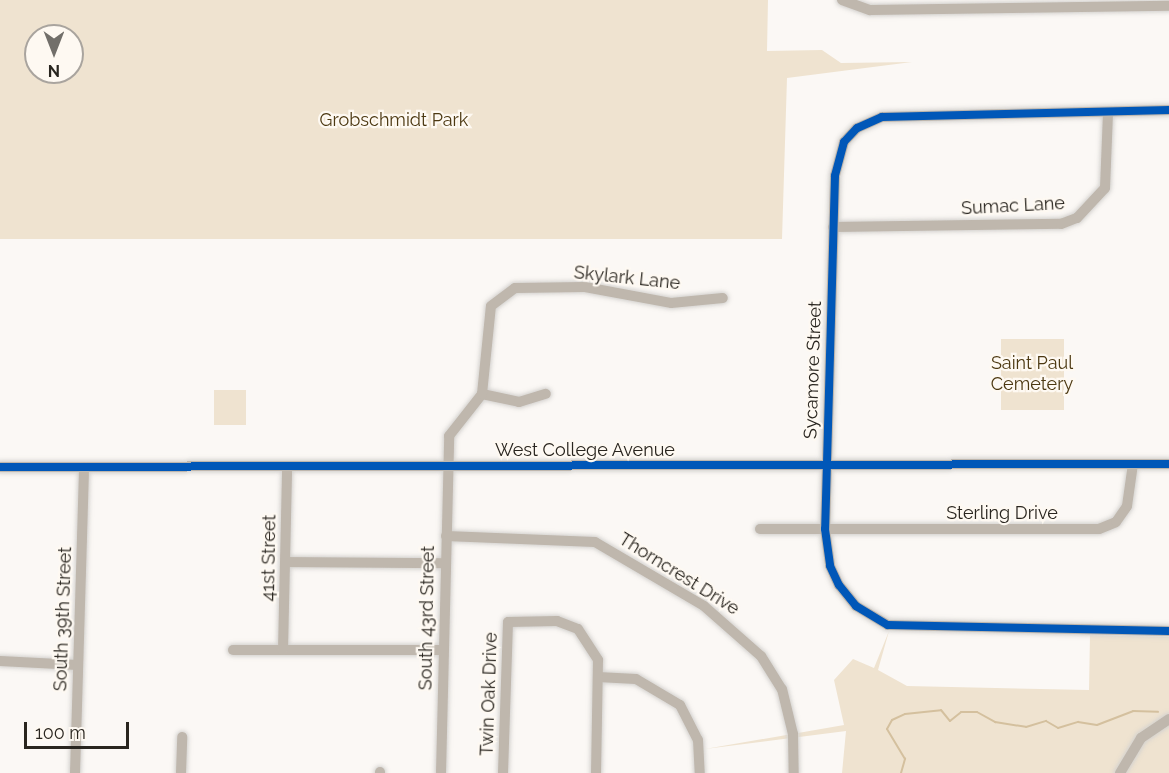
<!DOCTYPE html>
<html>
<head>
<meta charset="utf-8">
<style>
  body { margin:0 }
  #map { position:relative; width:1169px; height:773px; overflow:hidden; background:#fbf8f5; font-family:Raleway,sans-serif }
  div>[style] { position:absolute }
  .green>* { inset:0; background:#efe3d0; transform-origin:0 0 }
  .stream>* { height:2px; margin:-1px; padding:0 1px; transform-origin:1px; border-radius:1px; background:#d4c09e }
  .roads { filter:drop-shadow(0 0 2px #d4d2cf) drop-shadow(0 0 2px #d4d2cf) }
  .minor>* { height:10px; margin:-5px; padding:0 5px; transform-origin:5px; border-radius:5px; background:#bfb7ad }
  .cycleway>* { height:8px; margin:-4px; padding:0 4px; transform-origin:4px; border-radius:4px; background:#0057b8 }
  span { translate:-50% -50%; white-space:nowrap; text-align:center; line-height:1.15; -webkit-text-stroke:4.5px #fef9f2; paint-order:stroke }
  .park-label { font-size:18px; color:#4c3811 }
  .street-label { font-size:18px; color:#29251f }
  .north { position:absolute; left:24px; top:24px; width:60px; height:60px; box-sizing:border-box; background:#fef9f2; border:2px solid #a9a49e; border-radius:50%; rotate:180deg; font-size:16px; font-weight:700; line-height:24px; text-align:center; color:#29251f }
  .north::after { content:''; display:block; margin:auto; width:21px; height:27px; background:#726f6a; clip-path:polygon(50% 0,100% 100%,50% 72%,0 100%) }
  .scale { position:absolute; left:24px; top:722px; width:105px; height:27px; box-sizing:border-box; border:3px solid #29251f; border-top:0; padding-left:8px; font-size:18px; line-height:21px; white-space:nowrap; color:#29251f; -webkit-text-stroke:4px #fef9f2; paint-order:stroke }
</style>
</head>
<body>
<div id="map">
  <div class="green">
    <i style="clip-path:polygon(evenodd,0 0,768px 0,767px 51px,822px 50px,841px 63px,912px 62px,787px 78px,782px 239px,0 239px,0 0,36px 36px,72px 36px,72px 72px,36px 72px,36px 36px)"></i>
    <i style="left:1001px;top:339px;width:63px;height:71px"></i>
    <i style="left:214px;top:390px;width:32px;height:35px"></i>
    <i style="clip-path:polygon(889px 631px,878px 670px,907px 686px,1089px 690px,1090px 635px,1169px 637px,1169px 773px,842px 773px,846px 731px,705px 749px,844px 725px,834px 680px,853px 659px,874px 668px)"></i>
  </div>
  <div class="stream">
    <i style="left:901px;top:773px;width:15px;rotate:-74deg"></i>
    <i style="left:905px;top:759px;width:35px;rotate:-121deg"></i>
    <i style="left:887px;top:729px;width:10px;rotate:-61deg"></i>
    <i style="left:892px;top:720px;width:14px;rotate:-25deg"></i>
    <i style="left:905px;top:714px;width:36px;rotate:-6deg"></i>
    <i style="left:941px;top:710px;width:14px;rotate:51deg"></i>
    <i style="left:950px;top:721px;width:14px;rotate:-39deg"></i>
    <i style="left:961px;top:712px;width:16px"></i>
    <i style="left:977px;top:712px;width:21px;rotate:29deg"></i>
    <i style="left:995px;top:722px;width:31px;rotate:9deg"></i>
    <i style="left:1026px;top:727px;width:21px;rotate:-17deg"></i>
    <i style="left:1046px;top:721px;width:14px;rotate:30deg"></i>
    <i style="left:1058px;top:728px;width:21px;rotate:-17deg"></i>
    <i style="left:1078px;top:722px;width:19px;rotate:9deg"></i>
    <i style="left:1097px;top:725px;width:39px;rotate:-21deg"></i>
    <i style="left:1133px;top:711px;width:25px;rotate:2deg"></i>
  </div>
  <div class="roads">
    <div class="minor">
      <i style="left:842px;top:0;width:30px;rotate:20deg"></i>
      <i style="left:870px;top:10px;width:299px;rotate:-0.8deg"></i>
      <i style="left:1169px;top:110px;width:287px;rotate:178.6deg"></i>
      <i style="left:882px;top:117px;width:27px;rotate:156deg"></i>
      <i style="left:857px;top:128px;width:19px;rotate:133deg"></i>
      <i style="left:844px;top:142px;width:35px;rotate:105deg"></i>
      <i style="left:835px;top:176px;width:353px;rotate:91.6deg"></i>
      <i style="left:825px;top:529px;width:37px;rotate:82deg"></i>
      <i style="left:830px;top:566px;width:21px;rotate:65deg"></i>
      <i style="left:839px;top:585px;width:27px;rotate:51deg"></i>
      <i style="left:856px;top:606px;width:37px;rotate:31deg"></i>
      <i style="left:888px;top:625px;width:281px;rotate:1.2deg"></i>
      <i style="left:833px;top:227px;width:228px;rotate:-0.8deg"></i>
      <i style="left:1061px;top:224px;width:17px;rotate:-21deg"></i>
      <i style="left:1077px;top:218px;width:41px;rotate:-47deg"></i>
      <i style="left:1105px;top:188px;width:74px;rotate:-87.7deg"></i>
      <i style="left:482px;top:394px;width:38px;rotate:12deg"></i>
      <i style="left:519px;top:402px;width:28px;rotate:-17deg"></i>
      <i style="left:0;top:467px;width:1169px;rotate:-0.15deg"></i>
      <i style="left:760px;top:529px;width:339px"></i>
      <i style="left:1099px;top:529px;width:18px;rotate:-22deg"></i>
      <i style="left:1116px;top:522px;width:19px;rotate:-55deg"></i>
      <i style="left:1127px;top:506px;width:42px;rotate:-81.9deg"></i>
      <i style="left:446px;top:536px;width:149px;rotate:2.3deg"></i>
      <i style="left:595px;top:542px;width:126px;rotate:30.4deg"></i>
      <i style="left:704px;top:606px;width:76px;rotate:41.3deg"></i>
      <i style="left:761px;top:656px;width:39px;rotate:58deg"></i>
      <i style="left:782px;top:689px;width:46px;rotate:76.3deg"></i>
      <i style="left:793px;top:734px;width:39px;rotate:89deg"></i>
      <i style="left:286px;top:562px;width:159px;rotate:0.4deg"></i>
      <i style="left:233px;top:650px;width:209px"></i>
      <i style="left:283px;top:650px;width:183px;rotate:-88.7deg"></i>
      <i style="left:0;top:661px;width:78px;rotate:2.9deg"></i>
      <i style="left:598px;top:677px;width:38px;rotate:3deg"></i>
      <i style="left:636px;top:679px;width:51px;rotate:30.6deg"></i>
      <i style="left:680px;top:705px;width:39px;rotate:63deg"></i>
      <i style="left:698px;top:740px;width:33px;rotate:87deg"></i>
      <i style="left:380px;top:772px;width:1px;rotate:90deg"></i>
      <i style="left:75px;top:773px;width:306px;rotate:-88.3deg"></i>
      <i style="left:181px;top:773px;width:36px;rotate:-88deg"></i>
      <i style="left:441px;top:773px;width:337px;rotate:-88.6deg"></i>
      <i style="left:449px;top:436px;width:53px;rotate:-51.8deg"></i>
      <i style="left:482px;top:394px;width:88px;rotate:-84.2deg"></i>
      <i style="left:491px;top:306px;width:30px;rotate:-37deg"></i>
      <i style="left:515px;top:288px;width:70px;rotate:-0.8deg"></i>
      <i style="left:585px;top:287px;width:87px;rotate:10.5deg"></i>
      <i style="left:671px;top:303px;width:52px;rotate:-5.5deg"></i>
      <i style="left:503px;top:773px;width:151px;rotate:-88.1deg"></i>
      <i style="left:508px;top:622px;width:49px;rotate:-1.2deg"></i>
      <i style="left:557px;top:621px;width:22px;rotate:21deg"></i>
      <i style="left:578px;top:629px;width:37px;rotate:57deg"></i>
      <i style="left:598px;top:660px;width:113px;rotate:91deg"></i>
      <i style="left:1120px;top:773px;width:41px;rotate:-59deg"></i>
      <i style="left:1141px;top:738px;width:34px;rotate:-34deg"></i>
    </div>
  </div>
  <div class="cycleway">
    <i style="left:1169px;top:110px;width:287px;rotate:178.6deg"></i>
    <i style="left:882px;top:117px;width:27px;rotate:156deg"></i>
    <i style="left:857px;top:128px;width:19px;rotate:133deg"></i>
    <i style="left:844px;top:142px;width:35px;rotate:105deg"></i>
    <i style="left:835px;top:176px;width:353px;rotate:91.6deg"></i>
    <i style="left:825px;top:529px;width:37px;rotate:82deg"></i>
    <i style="left:830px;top:566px;width:21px;rotate:65deg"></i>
    <i style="left:839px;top:585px;width:27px;rotate:51deg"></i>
    <i style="left:856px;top:606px;width:37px;rotate:31deg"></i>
    <i style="left:888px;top:625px;width:281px;rotate:1.2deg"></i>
    <i style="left:0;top:467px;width:1169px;rotate:-0.15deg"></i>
  </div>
  <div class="park-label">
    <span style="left:394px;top:120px">Grobschmidt Park</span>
    <span style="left:1032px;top:374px">Saint Paul<br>Cemetery</span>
  </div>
  <div class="street-label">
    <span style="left:1013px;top:206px;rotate:-3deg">Sumac Lane</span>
    <span style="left:627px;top:278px;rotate:6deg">Skylark Lane</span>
    <span style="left:813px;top:370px;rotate:-88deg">Sycamore Street</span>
    <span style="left:585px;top:450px">West College Avenue</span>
    <span style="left:1002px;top:513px">Sterling Drive</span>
    <span style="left:269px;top:558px;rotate:-89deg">41st Street</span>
    <span style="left:679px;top:574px;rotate:32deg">Thorncrest Drive</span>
    <span style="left:427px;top:618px;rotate:-89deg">South 43rd Street</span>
    <span style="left:63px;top:619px;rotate:-88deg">South 39th Street</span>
    <span style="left:489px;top:694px;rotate:-88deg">Twin Oak Drive</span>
  </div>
  <div class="north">N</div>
  <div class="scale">100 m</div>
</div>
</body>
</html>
